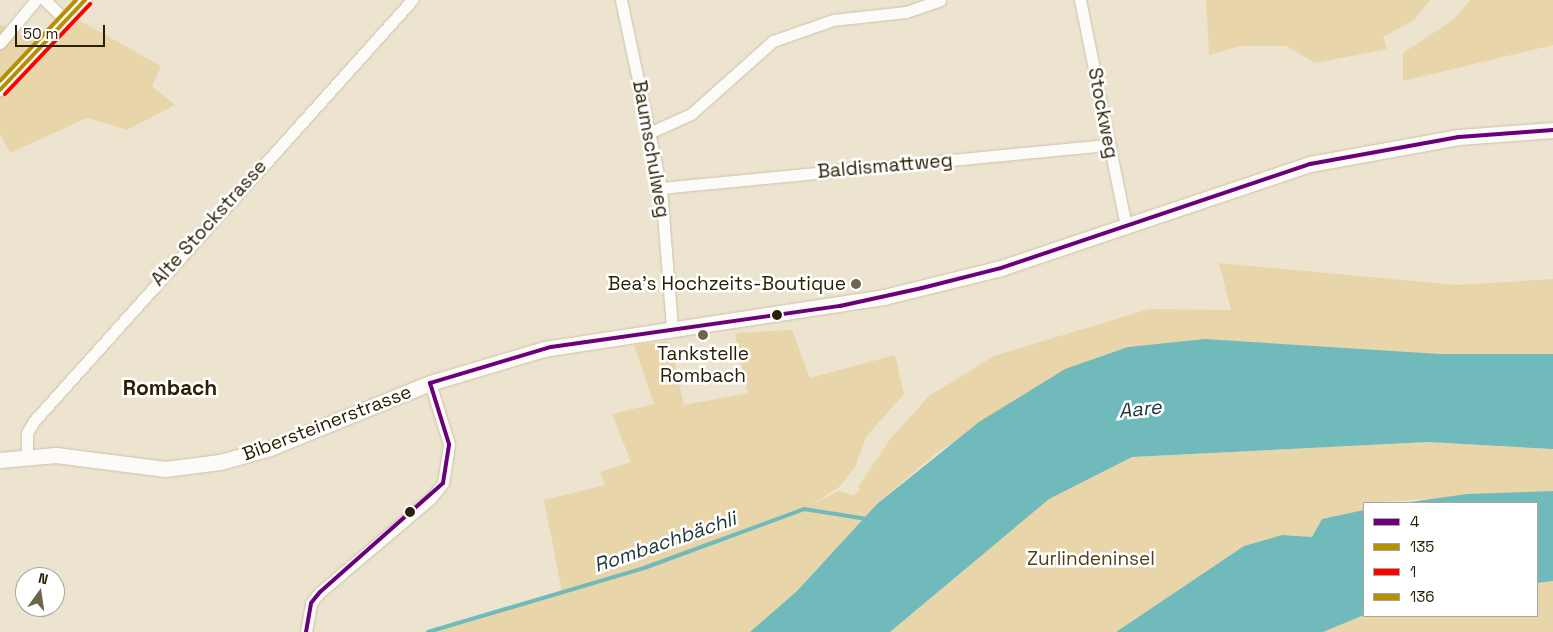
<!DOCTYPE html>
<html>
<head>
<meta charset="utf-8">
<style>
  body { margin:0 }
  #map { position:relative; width:1553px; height:632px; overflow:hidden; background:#ede4cf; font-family:"Space Grotesk",sans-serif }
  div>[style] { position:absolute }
  .green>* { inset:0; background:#e9d5aa }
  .water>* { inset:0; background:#70babb }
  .stream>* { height:4px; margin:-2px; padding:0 2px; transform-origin:2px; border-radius:2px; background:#70babb }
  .roads { filter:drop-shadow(0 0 1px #cbc1ac) drop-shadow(0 0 1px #cbc1ac) }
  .minor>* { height:11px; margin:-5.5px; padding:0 5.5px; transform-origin:5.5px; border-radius:5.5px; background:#fcfbf8 }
  .major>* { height:15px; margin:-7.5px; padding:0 7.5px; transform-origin:7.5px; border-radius:7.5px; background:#fcfbf8 }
  .bus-1>* { height:4px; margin:-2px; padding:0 2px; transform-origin:2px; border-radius:2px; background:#6b007d }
  .bus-2>* { height:4px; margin:-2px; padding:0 2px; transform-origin:2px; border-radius:2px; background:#b59002 }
  .bus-3>* { height:4px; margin:-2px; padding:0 2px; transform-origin:2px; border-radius:2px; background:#f00 }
  .bus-4>* { height:4px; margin:-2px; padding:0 2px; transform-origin:2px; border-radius:2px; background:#b59002 }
  .dots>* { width:14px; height:14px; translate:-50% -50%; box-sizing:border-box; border:2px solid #fff; border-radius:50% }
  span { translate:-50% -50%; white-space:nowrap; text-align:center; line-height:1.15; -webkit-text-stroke:5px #fff; paint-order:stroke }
  .street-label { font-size:19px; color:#2b2005 }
  .poi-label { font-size:19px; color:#2b2005 }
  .right { translate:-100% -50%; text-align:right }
  .park-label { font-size:19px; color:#503e16 }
  .water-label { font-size:20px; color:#1d3538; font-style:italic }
  .quarter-label { font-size:21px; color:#2b2005; font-weight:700 }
  .legend { position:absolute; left:1363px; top:502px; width:175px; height:115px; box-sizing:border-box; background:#fff; border:1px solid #aaa69b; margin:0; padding:6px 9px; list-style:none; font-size:15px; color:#2b2005 }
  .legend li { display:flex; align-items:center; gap:10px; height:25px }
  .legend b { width:25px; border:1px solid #aaa69b }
  .north { position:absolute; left:15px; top:567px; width:50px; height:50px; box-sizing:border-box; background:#fff; border:1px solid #aaa69b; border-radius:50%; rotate:14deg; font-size:14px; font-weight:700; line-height:20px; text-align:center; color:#2b2005 }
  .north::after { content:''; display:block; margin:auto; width:18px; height:22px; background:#6f654c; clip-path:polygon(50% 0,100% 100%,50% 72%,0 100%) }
  .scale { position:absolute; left:15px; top:25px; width:90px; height:22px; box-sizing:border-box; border:2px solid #2b2005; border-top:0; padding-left:6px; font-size:15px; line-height:18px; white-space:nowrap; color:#2b2005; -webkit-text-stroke:4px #fff; paint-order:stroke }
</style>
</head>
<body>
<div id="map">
  <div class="green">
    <i style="clip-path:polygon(1206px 0,1430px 0,1414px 20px,1383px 37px,1387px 49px,1315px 63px,1286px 46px,1240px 46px,1209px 55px)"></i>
    <i style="clip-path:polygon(1470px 0,1553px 0,1553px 45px,1403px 81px,1403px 53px,1453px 20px)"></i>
    <i style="clip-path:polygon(77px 19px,161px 66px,152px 86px,175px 105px,127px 130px,87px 118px,10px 153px,0 134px,0 24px,50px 49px)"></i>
    <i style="clip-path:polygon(1219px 263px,1457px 285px,1553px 279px,1553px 354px,1065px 369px,935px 454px,877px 504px,797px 591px,750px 632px,428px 632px,562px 592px,544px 500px,605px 485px,600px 472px,631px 462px,612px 414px,654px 404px,634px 345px,670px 341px,684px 405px,748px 393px,735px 333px,792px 330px,810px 378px,895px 355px,904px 394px,866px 437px,855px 467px,839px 487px,812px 505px,838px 491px,853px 495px,860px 490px,858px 487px,891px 438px,929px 396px,994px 356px,1149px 309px,1231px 310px)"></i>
    <i style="clip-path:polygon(1428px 442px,1553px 449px,1553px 491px,1364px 503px,1364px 510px,1322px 519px,1312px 537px,1282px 535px,1244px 546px,1116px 632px,890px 632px,1049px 498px,1132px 457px)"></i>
    <i style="clip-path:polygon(1553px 581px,1553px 632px,1323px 632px,1364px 615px,1537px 616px,1537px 583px)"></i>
  </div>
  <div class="water">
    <i style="clip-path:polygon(1205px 339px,1440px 354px,1553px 354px,1553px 449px,1428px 442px,1132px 457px,1049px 499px,890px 632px,750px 632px,797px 591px,877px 504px,979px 422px,1065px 369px,1128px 347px)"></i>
    <i style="clip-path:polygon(1553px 491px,1553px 581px,1537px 583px,1537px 503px,1403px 503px,1467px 494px)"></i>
    <i style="clip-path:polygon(1364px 510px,1364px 615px,1323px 632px,1116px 632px,1244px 546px,1282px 535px,1312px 537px,1322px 519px)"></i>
  </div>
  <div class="stream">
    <i style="left:428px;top:632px;width:225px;rotate:-16.5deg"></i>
    <i style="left:644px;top:568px;width:171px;rotate:-20.2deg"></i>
    <i style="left:804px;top:509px;width:64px;rotate:9deg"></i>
  </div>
  <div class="roads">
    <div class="minor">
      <i style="left:45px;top:0;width:30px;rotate:45deg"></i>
      <i style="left:621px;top:0;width:192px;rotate:78deg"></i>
      <i style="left:661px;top:188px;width:141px;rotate:85.5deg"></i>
      <i style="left:1080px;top:0;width:231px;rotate:78.5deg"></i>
      <i style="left:0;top:43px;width:56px;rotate:-50.1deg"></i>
      <i style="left:0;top:90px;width:124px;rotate:-46.6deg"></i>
      <i style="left:651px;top:132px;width:44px;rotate:-24.2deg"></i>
      <i style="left:691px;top:114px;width:110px;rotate:-41.7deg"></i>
      <i style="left:773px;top:41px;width:64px;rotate:-19.3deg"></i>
      <i style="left:833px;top:20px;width:73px;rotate:-6.3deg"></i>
      <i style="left:906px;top:12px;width:36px;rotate:-19deg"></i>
      <i style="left:661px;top:188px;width:450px;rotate:-5.5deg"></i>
      <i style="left:27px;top:456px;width:23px;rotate:-90deg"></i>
      <i style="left:27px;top:433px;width:14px;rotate:-60deg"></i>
      <i style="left:34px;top:421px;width:566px;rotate:-48.08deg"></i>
      <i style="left:306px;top:632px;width:29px;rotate:-80deg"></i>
      <i style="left:311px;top:603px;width:14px;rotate:-51deg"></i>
      <i style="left:320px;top:592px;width:144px;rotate:-40.2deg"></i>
      <i style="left:430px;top:499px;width:21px;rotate:-51deg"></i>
      <i style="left:443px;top:483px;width:39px;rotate:-81deg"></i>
      <i style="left:449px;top:444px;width:64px;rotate:-107.3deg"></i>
    </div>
    <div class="major">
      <i style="left:0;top:460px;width:56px;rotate:-5.1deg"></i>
      <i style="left:56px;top:455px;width:110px;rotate:7.3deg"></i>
      <i style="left:165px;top:469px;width:55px;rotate:-7.3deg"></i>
      <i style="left:220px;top:462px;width:52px;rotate:-15.6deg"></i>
      <i style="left:270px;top:448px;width:173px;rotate:-22.1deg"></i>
      <i style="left:430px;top:383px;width:119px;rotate:-16.6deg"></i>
      <i style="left:544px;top:349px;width:344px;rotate:-8.7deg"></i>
      <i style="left:884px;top:297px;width:121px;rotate:-13.9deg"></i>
      <i style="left:1001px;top:268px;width:326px;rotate:-18.6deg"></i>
      <i style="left:1310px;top:164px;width:151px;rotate:-10.3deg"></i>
      <i style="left:1459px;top:137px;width:94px;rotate:-4.3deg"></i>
    </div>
  </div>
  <div class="bus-1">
    <i style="left:430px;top:383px;width:126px;rotate:-16.6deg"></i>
    <i style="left:551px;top:347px;width:292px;rotate:-8.1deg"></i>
    <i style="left:840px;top:306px;width:84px;rotate:-12.4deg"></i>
    <i style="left:922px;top:288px;width:81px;rotate:-14.2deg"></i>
    <i style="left:1001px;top:268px;width:326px;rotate:-18.6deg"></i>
    <i style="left:1310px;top:164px;width:151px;rotate:-10.3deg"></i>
    <i style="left:1459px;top:137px;width:94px;rotate:-4.3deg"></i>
    <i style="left:306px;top:632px;width:29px;rotate:-80deg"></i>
    <i style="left:311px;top:603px;width:14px;rotate:-51deg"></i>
    <i style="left:320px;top:592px;width:164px;rotate:-41.5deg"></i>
    <i style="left:443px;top:483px;width:39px;rotate:-81deg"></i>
    <i style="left:449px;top:444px;width:64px;rotate:-107.3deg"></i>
  </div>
  <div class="bus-2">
    <i style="left:0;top:90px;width:124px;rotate:-46.6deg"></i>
  </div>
  <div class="bus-3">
    <i style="left:5px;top:94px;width:124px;rotate:-46.6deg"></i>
  </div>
  <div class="bus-4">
    <i style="left:0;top:81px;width:111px;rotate:-46.8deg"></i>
  </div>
  <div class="dots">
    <i style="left:856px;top:284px;background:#6f654c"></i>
    <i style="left:777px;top:315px;background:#2b2005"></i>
    <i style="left:703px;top:335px;background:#6f654c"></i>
    <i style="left:410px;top:512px;background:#2b2005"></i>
  </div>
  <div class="street-label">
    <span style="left:1103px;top:113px;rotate:79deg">Stockweg</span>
    <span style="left:651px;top:149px;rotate:80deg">Baumschulweg</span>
    <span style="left:885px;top:166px;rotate:-5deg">Baldismattweg</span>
    <span style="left:209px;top:223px;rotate:-48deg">Alte Stockstrasse</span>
    <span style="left:327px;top:423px;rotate:-21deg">Bibersteinerstrasse</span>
  </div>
  <div class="poi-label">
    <span class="right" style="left:846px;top:284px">Bea's Hochzeits-Boutique</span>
    <span style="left:703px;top:365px">Tankstelle<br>Rombach</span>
  </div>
  <div class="park-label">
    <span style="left:1091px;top:559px">Zurlindeninsel</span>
  </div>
  <div class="water-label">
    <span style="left:1140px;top:409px;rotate:-6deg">Aare</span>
    <span style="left:665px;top:542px;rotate:-19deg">Rombachbächli</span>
  </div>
  <div class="quarter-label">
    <span style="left:170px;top:388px">Rombach</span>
  </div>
  <ul class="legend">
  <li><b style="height:6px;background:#6b007d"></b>4</li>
  <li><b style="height:6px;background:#b59002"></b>135</li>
  <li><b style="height:6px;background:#f00"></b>1</li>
  <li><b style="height:6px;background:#b59002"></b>136</li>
  </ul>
  <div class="north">N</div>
  <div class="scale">50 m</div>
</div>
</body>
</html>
